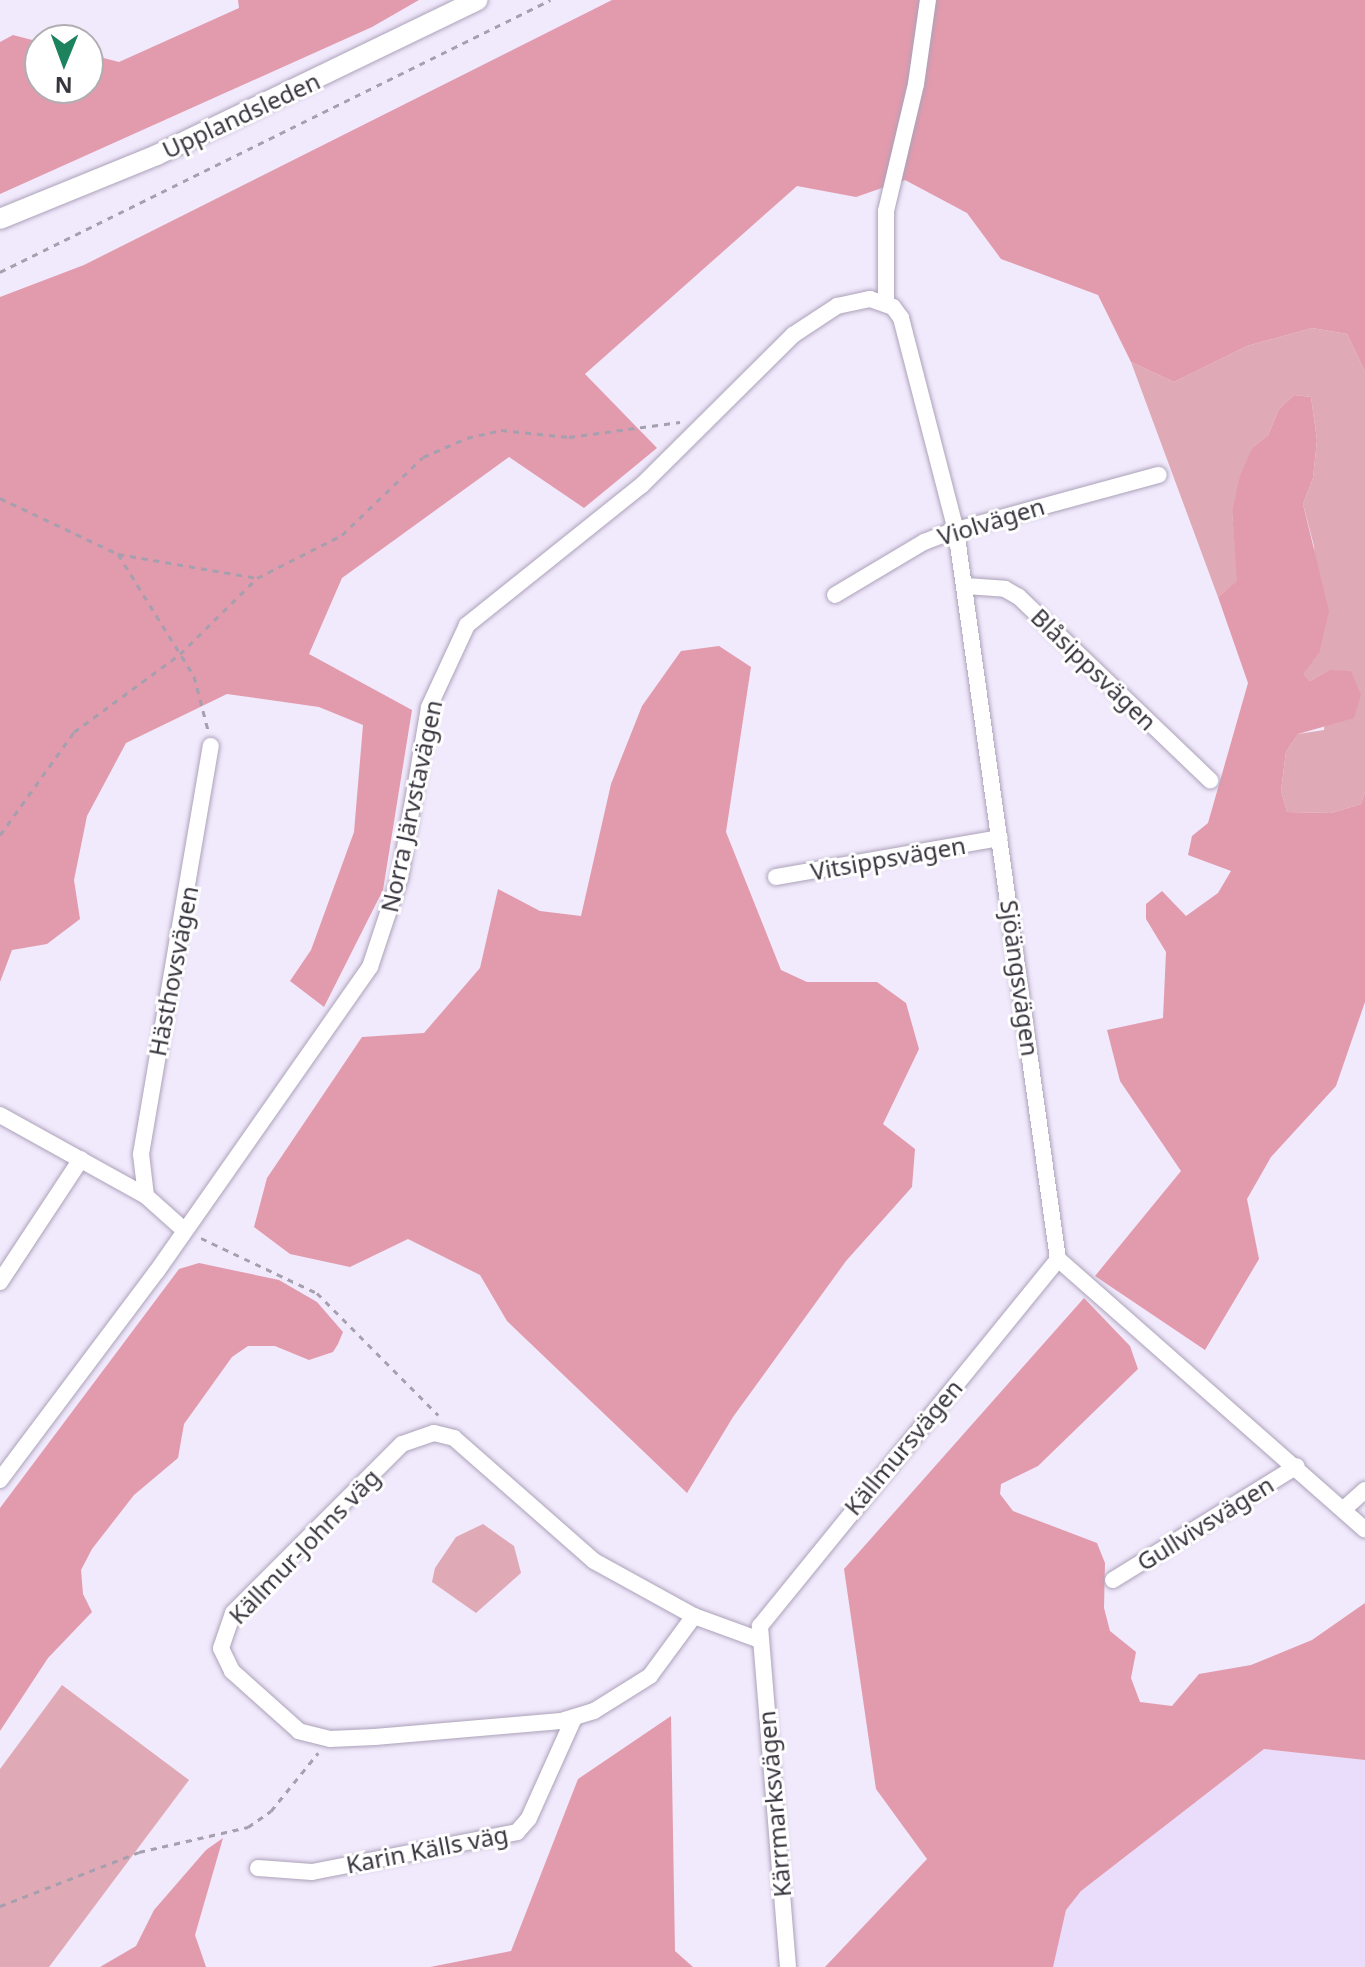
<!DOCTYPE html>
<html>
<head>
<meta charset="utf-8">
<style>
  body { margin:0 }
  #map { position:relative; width:1365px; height:1967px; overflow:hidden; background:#f1e9fc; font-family:"Noto Sans",sans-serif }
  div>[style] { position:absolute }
  .built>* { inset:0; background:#eadcfb }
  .green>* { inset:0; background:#e0a9b6 }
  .forest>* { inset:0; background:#e29bad }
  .path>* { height:3px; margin-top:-1.5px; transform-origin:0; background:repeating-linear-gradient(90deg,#a59fae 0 6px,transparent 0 12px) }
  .roads { filter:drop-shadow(0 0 2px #aca2b9) drop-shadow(0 0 2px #aca2b9) }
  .minor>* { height:16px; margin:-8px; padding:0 8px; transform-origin:8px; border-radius:8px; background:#fff }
  .tertiary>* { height:20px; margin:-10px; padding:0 10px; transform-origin:10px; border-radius:10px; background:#fff }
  span { translate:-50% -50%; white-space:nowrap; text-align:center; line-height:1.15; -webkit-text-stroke:6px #fff; paint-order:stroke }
  .street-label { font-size:24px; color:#39353e }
  .north { position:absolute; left:24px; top:24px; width:80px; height:80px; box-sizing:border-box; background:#fff; border:2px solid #b0aeb2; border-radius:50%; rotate:181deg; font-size:22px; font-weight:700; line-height:32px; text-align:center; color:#39353e }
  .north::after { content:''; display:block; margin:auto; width:28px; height:36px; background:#1d835e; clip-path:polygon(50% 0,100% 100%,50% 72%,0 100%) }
</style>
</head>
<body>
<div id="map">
  <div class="built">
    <i style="clip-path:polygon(1264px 1749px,1365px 1760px,1365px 1967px,1052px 1967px,1066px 1910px,1081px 1891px)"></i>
  </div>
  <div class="green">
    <i style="clip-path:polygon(1312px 328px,1347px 334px,1365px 372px,1365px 792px,1361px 804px,1331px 813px,1287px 812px,1281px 791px,1286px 752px,1298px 734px,1324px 730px,1329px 670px,1310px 681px,1302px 674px,1319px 654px,1314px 546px,1303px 504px,1313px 478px,1317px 440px,1311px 397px,1294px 395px,1279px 409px,1268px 435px,1252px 448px,1232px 511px,1238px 581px,1218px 597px,1131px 362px,1174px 382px,1247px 346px)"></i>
    <i style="clip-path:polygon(483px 1524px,514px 1546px,521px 1573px,476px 1613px,432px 1582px,435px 1568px,456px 1537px)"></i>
    <i style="clip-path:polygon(62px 1685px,189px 1780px,49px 1967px,0 1967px,0 1769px)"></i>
  </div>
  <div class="forest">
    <i style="clip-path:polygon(238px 0,419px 0,372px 27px,0 194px,0 42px,13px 35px,40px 42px,40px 88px,88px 88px,88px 54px,119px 62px,239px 8px)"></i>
    <i style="clip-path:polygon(612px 0,1365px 0,1365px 372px,1347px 334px,1312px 328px,1247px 346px,1174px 382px,1131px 362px,1098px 295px,1001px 259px,967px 213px,905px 180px,856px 197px,797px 186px,585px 374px,657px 448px,584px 508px,509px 457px,342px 578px,309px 654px,412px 710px,383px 890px,324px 1007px,290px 981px,311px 950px,354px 832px,363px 725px,319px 707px,227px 694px,126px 743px,87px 816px,74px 880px,80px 919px,47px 944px,12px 950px,0 982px,0 297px,84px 265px)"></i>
    <i style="clip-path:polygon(1294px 395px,1311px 397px,1317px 440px,1313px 478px,1303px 504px,1329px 611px,1319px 654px,1303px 674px,1310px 681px,1329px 670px,1351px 671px,1361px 695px,1354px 718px,1298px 734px,1286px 752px,1281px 791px,1287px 812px,1331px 813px,1361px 804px,1365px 792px,1365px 1002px,1336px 1086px,1271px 1157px,1247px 1199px,1259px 1259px,1205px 1350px,1095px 1276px,1181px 1171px,1120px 1081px,1107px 1030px,1163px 1018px,1166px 952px,1146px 919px,1146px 904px,1162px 891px,1186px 916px,1218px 893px,1231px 871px,1188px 855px,1192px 836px,1208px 823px,1248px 683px,1218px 597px,1237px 581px,1232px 511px,1240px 476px,1252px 448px,1268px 435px,1279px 409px)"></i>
    <i style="clip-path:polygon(719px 646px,751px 667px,726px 832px,781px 970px,807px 982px,877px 982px,906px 1003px,919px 1049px,883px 1124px,915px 1149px,912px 1187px,846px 1261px,733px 1417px,687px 1493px,507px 1321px,480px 1275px,408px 1239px,350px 1267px,290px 1254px,254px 1227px,267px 1178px,362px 1037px,424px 1033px,480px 968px,498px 889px,540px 911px,581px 916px,611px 784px,642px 706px,681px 651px)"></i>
    <i style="clip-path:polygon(199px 1263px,279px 1280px,317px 1302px,343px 1332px,338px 1344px,333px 1352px,309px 1360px,275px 1346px,248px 1346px,232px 1357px,184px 1424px,178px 1458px,134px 1495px,92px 1549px,81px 1570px,83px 1594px,92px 1612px,48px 1658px,0 1731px,0 1508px,179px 1269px)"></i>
    <i style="clip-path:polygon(1084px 1298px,1130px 1346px,1138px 1369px,1038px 1466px,1001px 1484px,1000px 1494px,1013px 1511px,1097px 1543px,1105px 1563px,1104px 1608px,1110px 1631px,1136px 1652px,1131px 1678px,1140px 1702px,1172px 1706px,1199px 1674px,1251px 1665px,1312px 1640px,1365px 1603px,1365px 1760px,1264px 1749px,1081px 1891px,1066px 1910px,1053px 1967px,825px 1967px,927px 1859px,876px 1789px,844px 1569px)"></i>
    <i style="clip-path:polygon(671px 1716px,675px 1951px,693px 1967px,430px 1967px,511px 1951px,578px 1779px)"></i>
    <i style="clip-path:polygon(223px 1838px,195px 1935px,206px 1967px,100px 1967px,136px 1946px,154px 1910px,206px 1850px)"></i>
  </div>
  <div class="path">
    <i style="left:0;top:272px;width:614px;rotate:-26.31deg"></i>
    <i style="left:0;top:498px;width:131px;rotate:25.4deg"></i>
    <i style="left:118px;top:554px;width:141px;rotate:9.8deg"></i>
    <i style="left:118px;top:554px;width:144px;rotate:58.1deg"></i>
    <i style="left:194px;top:676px;width:56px;rotate:75.5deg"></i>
    <i style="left:0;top:835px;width:127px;rotate:-54.3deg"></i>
    <i style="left:74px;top:732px;width:132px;rotate:-36.3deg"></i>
    <i style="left:180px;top:654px;width:108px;rotate:-44.6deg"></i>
    <i style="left:257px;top:578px;width:95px;rotate:-26.8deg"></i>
    <i style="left:342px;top:535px;width:112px;rotate:-43.9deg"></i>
    <i style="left:423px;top:457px;width:48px;rotate:-23.4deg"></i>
    <i style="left:467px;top:438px;width:35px;rotate:-13deg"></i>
    <i style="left:501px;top:430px;width:68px;rotate:5.9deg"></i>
    <i style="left:569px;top:437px;width:112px;rotate:-7.7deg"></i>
    <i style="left:201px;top:1238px;width:128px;rotate:25.4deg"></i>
    <i style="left:317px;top:1293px;width:172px;rotate:45.2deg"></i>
    <i style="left:0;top:1906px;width:149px;rotate:-21.2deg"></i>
    <i style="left:139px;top:1852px;width:112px;rotate:-12.9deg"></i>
    <i style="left:248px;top:1827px;width:28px;rotate:-35deg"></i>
    <i style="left:271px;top:1811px;width:75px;rotate:-51deg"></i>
  </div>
  <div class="roads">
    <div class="minor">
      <i style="left:886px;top:304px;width:93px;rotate:-90deg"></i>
      <i style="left:886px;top:211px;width:130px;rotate:-76.7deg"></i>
      <i style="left:916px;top:84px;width:85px;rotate:-81.9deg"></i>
      <i style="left:966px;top:586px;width:39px;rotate:4deg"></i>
      <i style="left:1005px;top:589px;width:16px;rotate:30deg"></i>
      <i style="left:1019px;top:597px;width:265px;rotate:43.8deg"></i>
      <i style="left:835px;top:595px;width:104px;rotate:-30.8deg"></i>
      <i style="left:924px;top:542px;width:34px;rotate:-21deg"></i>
      <i style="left:956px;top:530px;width:210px;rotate:-15.2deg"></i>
      <i style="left:776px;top:877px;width:227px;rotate:-9.9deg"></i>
      <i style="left:0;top:1115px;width:167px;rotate:29deg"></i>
      <i style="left:184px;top:1230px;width:51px;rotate:-138.2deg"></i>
      <i style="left:146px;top:1196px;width:42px;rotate:-96.8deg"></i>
      <i style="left:141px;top:1154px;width:414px;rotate:-80.3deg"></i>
      <i style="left:0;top:1282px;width:147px;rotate:-56.6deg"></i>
      <i style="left:0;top:1480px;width:261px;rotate:-53.1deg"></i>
      <i style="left:157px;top:1271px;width:371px;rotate:-55deg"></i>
      <i style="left:370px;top:967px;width:95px;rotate:-71.6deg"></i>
      <i style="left:400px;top:877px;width:172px;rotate:-80.3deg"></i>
      <i style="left:429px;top:707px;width:90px;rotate:-65.1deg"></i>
      <i style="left:467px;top:625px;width:224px;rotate:-38.7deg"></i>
      <i style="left:642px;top:485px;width:213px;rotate:-44.8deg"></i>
      <i style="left:793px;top:335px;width:53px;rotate:-33.4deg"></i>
      <i style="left:837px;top:306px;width:34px;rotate:-12deg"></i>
      <i style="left:870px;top:299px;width:24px;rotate:19deg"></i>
      <i style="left:893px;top:307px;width:14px;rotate:54deg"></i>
      <i style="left:901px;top:318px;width:219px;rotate:75.5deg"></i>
      <i style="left:956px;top:530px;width:736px;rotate:82.04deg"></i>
      <i style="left:1058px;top:1259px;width:409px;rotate:41.4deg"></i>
      <i style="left:1345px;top:1508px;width:27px;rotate:-42deg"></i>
      <i style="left:1113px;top:1580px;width:216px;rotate:-31.8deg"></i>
      <i style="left:694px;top:1616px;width:74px;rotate:126.3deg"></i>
      <i style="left:650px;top:1676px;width:66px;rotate:148deg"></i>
      <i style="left:594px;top:1711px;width:34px;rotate:163deg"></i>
      <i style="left:561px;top:1721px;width:187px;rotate:175.1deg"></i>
      <i style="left:375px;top:1737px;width:45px;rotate:177.5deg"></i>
      <i style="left:330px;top:1739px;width:32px;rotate:-166deg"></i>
      <i style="left:299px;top:1731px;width:90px;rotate:-138.2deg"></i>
      <i style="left:232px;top:1671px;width:25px;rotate:-116deg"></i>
      <i style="left:221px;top:1648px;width:37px;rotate:-71deg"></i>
      <i style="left:233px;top:1613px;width:239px;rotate:-45deg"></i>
      <i style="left:402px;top:1444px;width:34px;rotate:-19deg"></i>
      <i style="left:434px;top:1433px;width:21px;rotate:14deg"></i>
      <i style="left:454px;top:1438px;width:186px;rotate:41.3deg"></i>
      <i style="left:594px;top:1561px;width:114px;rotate:28.8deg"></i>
      <i style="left:694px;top:1616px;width:70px;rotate:20deg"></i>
      <i style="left:258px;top:1868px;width:54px;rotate:4.2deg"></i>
      <i style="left:312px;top:1872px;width:209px;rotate:-11deg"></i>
      <i style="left:517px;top:1832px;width:18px;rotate:-49deg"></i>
      <i style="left:529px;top:1818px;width:110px;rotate:-65.8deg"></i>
      <i style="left:788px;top:1967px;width:342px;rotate:-94.7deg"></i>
      <i style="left:760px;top:1626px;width:473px;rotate:-50.9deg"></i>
    </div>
    <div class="tertiary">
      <i style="left:0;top:219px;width:170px;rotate:-22.2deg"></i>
      <i style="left:157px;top:155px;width:356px;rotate:-25.8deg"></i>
    </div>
  </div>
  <div class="street-label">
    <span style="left:241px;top:115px;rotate:-25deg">Upplandsleden</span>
    <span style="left:991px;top:521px;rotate:-17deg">Violvägen</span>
    <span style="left:1094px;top:669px;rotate:44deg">Blåsippsvägen</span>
    <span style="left:411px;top:806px;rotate:-78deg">Norra Järvstavägen</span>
    <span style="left:888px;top:858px;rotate:-10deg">Vitsippsvägen</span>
    <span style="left:173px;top:971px;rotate:-79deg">Hästhovsvägen</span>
    <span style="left:1020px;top:978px;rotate:82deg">Sjöängsvägen</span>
    <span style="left:903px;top:1447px;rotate:-50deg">Källmursvägen</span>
    <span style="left:1205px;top:1523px;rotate:-32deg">Gullvivsvägen</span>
    <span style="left:304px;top:1546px;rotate:-46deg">Källmur-Johns väg</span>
    <span style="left:774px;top:1804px;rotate:-95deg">Kärrmarksvägen</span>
    <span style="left:427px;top:1849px;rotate:-11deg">Karin Källs väg</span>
  </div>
  <div class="north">N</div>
</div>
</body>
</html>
